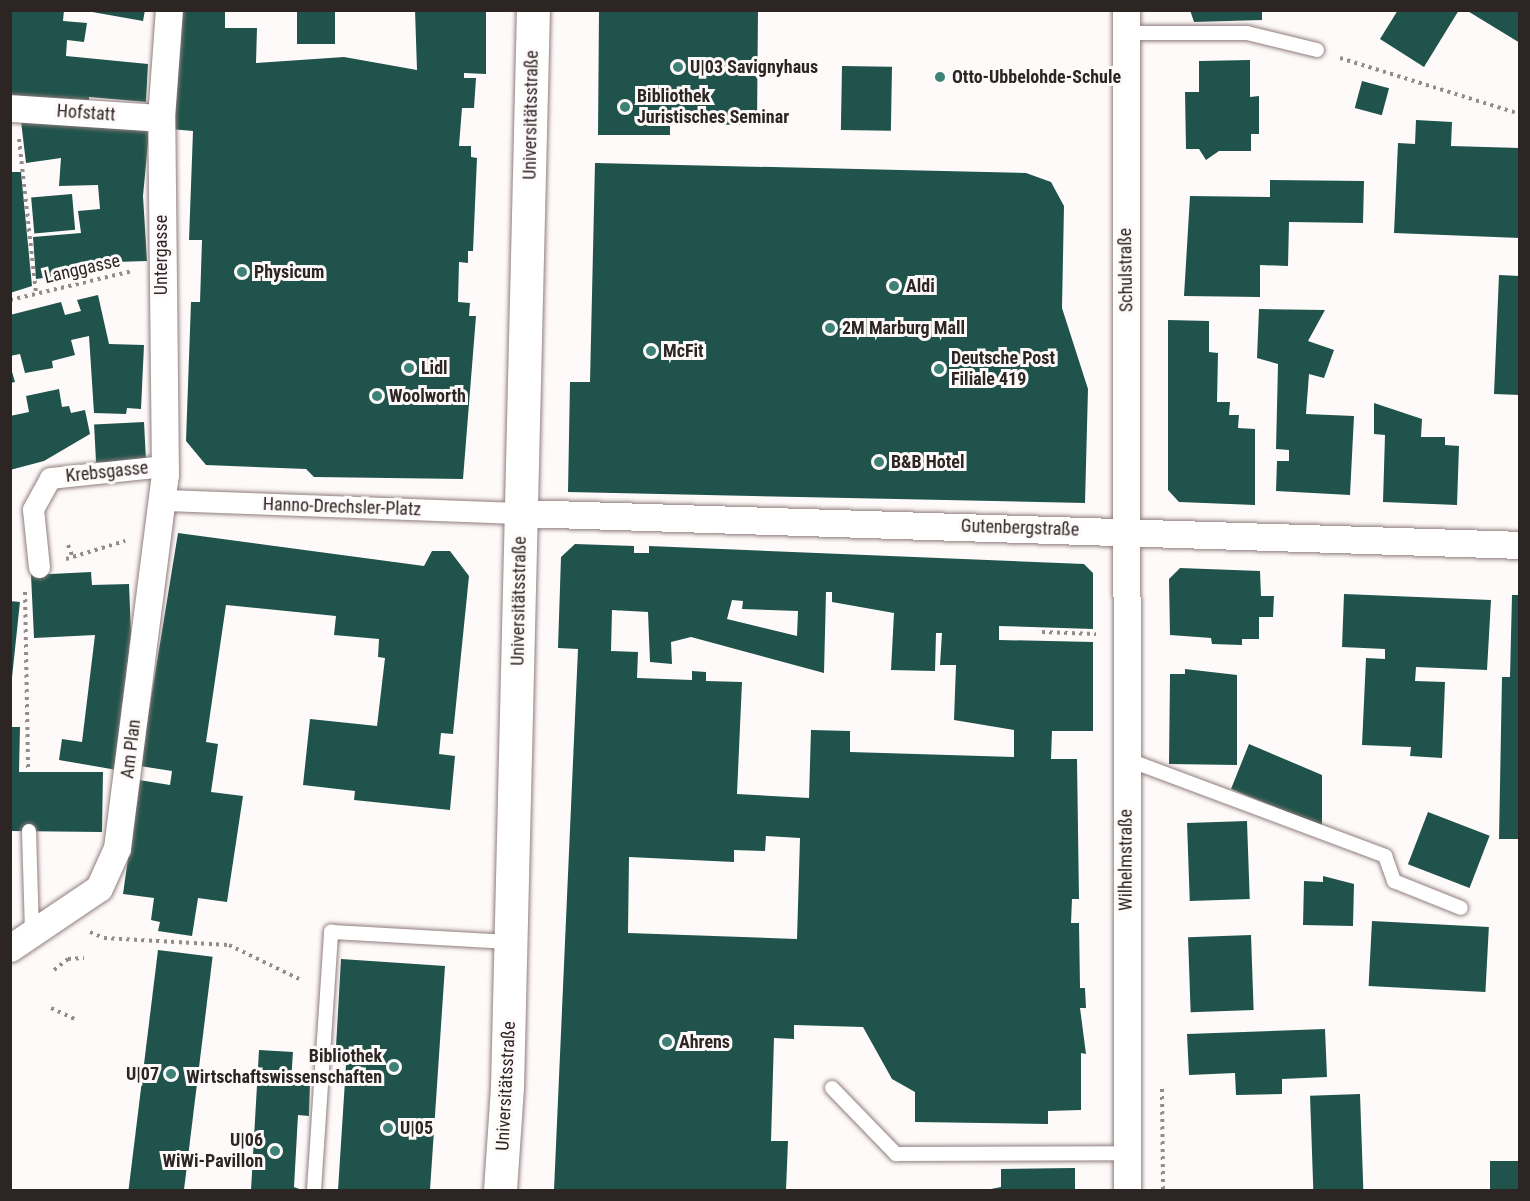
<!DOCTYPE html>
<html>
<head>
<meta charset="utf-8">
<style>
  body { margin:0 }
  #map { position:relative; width:1530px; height:1201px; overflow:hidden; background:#fffafa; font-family:"Roboto Condensed",sans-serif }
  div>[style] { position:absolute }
  .building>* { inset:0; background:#1f534b; transform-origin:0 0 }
  .path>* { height:4px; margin-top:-2px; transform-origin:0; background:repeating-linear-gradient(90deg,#948c8c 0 3px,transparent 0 7.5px) }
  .roads { filter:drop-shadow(0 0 2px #907d7d) drop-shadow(0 0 2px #907d7d) }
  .service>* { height:14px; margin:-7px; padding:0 7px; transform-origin:7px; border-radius:7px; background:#fff }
  .pedestrian>* { height:21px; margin:-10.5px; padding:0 10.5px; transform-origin:10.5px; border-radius:10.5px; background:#fff }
  .minor>* { height:27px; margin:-13.5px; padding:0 13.5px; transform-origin:13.5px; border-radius:13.5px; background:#fff }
  .secondary>* { height:33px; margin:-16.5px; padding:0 16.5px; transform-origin:16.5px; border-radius:16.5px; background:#fff }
  .dots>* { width:16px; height:16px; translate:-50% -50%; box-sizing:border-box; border:3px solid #fffafa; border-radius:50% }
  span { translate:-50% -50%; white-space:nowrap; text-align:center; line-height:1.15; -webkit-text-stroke:6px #fffafa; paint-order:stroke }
  .poi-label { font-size:18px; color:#2d2424; font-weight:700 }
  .left { translate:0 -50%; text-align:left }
  .right { translate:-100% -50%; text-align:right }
  .street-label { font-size:18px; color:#2d2424 }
  .frame { position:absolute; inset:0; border:12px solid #2d2424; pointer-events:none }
</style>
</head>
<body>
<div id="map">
  <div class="building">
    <i style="clip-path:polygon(10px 10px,64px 10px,63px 21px,87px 23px,84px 42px,67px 40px,66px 56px,148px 64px,146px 102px,89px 97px,89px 104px,10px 104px)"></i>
    <i style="clip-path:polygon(81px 10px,145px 10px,143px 21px)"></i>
    <i style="clip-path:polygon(176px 10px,225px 10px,225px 28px,257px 28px,256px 63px,344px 57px,417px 70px,415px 10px,486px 10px,486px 74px,464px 73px,464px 78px,476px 78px,474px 108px,462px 108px,459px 146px,471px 146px,471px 157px,477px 158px,473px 251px,468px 251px,468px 263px,459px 262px,458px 302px,470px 303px,469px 316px,476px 316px,463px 479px,314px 477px,306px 469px,206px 465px,186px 441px,191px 302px,200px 302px,202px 240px,189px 240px,193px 131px,170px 129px)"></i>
    <i style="left:297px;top:10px;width:38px;height:34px"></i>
    <i style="clip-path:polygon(599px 10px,758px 10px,757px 125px,670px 124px,670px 135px,598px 135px)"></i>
    <i style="clip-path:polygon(1190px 10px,1262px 10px,1262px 20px,1194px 22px)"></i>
    <i style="clip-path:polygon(1398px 10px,1459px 10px,1424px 67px,1380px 39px)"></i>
    <i style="clip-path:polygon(1466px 10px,1520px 10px,1520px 43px)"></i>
    <i style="clip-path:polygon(1250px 60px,1250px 97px,1259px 96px,1259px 134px,1251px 134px,1251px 151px,1219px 151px,1206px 160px,1199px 149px,1186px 149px,1185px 92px,1199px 92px,1199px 61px)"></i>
    <i style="left:842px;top:66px;width:50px;height:64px;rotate:1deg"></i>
    <i style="left:1362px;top:81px;width:28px;height:28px;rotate:15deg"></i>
    <i style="clip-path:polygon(20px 113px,139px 120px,149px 132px,143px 196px,147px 261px,85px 263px,86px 272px,36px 279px,33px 237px,81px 233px,78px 211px,100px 209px,98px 185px,59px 186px,61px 158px,26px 163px)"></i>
    <i style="clip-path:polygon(1416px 120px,1452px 122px,1451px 146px,1520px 148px,1520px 238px,1394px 233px,1398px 143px,1415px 144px)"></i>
    <i style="clip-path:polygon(595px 163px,1026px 173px,1051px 182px,1064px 206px,1062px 308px,1088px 389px,1085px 503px,568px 492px,570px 382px,590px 382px)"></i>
    <i style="clip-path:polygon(10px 172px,21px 172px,32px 286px,10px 293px)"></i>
    <i style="clip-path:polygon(1270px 180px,1364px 181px,1363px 223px,1289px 222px,1288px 266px,1260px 265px,1260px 297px,1184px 296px,1190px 196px,1270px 197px)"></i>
    <i style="left:72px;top:194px;width:36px;height:41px;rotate:85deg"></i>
    <i style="clip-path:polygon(1499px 275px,1520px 276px,1520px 395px,1494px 394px)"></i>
    <i style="clip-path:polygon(98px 295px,109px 344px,144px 345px,141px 409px,127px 408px,126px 414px,94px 413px,89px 336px,71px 340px,75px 355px,52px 361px,53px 368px,25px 373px,20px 354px,10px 356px,10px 315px,61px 302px,65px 315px,81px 311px,77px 300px)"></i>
    <i style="clip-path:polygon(1259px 309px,1325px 310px,1308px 341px,1334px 350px,1324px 378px,1309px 374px,1306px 414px,1354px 416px,1350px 495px,1276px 491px,1277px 461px,1289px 461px,1289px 450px,1276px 449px,1278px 364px,1257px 358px)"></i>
    <i style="clip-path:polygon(1168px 320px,1209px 321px,1209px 352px,1218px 353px,1217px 402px,1230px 402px,1229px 415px,1239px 415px,1238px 428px,1255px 429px,1255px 505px,1179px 502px,1168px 490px)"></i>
    <i style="clip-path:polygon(10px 365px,15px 382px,10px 383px)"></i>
    <i style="clip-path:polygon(59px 389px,62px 407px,69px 406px,71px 413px,85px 410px,90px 434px,44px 461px,10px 470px,10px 416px,29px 412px,26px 396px)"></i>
    <i style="clip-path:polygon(1374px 403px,1422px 419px,1421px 437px,1445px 437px,1445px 445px,1459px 446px,1457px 505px,1383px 502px,1385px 435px,1374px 434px)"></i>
    <i style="left:144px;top:422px;width:38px;height:50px;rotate:87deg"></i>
    <i style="clip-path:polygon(178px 533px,424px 566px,432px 551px,450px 551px,469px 576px,453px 734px,441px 733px,439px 754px,455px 756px,450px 810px,354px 800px,355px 791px,303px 785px,310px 719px,377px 726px,385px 658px,378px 657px,379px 639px,334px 635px,336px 616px,226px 605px,206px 742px,218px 744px,211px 792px,243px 796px,227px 902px,198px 898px,192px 936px,158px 931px,160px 922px,151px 920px,154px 898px,123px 894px,139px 780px,170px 785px,172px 771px,140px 766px)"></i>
    <i style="clip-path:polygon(evenodd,575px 544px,634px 546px,634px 553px,649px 553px,649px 546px,1084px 564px,1093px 573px,1093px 629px,999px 626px,999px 640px,1093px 642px,1093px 731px,1052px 731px,1051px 759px,1077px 759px,1079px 899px,1072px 899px,1071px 923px,1079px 923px,1080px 988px,1085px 988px,1086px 1008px,1080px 1008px,1086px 1054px,1081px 1053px,1081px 1110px,1048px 1111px,1048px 1124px,915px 1122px,915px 1092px,892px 1079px,863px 1027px,794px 1025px,794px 1039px,774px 1038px,771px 1141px,788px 1141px,786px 1190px,554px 1190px,578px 649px,558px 648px,561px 557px,575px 544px,826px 592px,832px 592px,832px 602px,894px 613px,891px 670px,935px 671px,936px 633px,942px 633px,940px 665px,956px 665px,954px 720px,1014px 730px,1014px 757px,850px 752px,850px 731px,811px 730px,809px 798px,737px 794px,742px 682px,706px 681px,706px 672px,692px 671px,692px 680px,637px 678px,638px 652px,611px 651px,612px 610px,648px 612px,650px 662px,672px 664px,671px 642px,691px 637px,824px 673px,826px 592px,575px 544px,732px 600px,743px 601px,742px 609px,798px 611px,797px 636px,727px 619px,732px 600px,575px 544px,766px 836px,800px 838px,797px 939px,628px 933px,629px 857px,734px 862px,734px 850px,765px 851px,766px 836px)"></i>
    <i style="clip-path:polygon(1180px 568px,1260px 571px,1261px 596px,1274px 596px,1273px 617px,1259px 617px,1259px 639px,1242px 639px,1242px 645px,1212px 644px,1211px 638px,1170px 635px,1169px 579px)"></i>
    <i style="clip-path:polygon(91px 572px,92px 585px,129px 584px,131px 633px,117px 770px,59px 760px,62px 739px,82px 742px,95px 635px,34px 638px,31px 575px)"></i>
    <i style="clip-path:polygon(1344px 594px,1491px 600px,1487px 670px,1416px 667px,1415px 681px,1445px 682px,1442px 758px,1410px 756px,1411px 747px,1362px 745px,1366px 658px,1385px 659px,1385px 649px,1342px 647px)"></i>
    <i style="clip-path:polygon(1512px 595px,1520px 595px,1520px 839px,1499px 839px,1502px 677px,1510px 677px)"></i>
    <i style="left:10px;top:601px;width:10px;height:95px;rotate:6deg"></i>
    <i style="clip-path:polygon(1185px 669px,1237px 675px,1237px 765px,1169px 764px,1170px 674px,1185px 674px)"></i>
    <i style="clip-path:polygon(10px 727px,20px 727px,19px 772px,103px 772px,102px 832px,10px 831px)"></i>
    <i style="clip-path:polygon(1249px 744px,1322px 775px,1322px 826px,1231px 789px)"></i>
    <i style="left:1428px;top:812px;width:66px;height:56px;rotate:21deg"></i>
    <i style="left:1247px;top:821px;width:78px;height:60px;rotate:88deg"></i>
    <i style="clip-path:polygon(1323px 876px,1354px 884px,1353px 926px,1303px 925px,1304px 881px,1323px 882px)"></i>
    <i style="left:1372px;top:921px;width:117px;height:65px;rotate:3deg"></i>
    <i style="left:1251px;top:935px;width:75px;height:63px;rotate:88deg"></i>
    <i style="left:158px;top:950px;width:55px;height:242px;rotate:7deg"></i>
    <i style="clip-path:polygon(341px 959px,445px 966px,430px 1190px,338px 1190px,346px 1065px,335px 1064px)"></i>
    <i style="clip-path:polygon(1325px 1029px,1327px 1077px,1282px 1079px,1282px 1094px,1236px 1095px,1235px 1073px,1189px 1075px,1187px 1034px)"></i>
    <i style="clip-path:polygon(259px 1050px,293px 1052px,291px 1081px,310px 1083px,309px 1116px,298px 1115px,294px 1187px,302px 1190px,251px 1190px)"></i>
    <i style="left:1360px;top:1094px;width:96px;height:50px;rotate:88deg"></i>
    <i style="left:1490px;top:1161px;width:30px;height:29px"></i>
    <i style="clip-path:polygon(1075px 1168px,1075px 1190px,986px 1190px,1001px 1187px,1001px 1169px)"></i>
  </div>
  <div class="path">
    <i style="left:1340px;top:58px;width:189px;rotate:17.3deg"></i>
    <i style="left:19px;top:139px;width:156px;rotate:83.7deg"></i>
    <i style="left:10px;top:300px;width:126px;rotate:-13.3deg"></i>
    <i style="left:68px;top:545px;width:14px;rotate:69deg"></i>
    <i style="left:66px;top:559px;width:62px;rotate:-17deg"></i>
    <i style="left:25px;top:592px;width:180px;rotate:89deg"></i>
    <i style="left:1042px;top:632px;width:54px;rotate:2.1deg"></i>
    <i style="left:90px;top:932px;width:15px;rotate:23deg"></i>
    <i style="left:104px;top:938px;width:125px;rotate:3.2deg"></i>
    <i style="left:229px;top:945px;width:82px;rotate:25.9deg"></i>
    <i style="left:54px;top:970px;width:18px;rotate:-38deg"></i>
    <i style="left:68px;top:959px;width:16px;rotate:-4deg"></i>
    <i style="left:51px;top:1008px;width:29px;rotate:25deg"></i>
    <i style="left:1162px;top:1089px;width:101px;rotate:89.4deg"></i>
  </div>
  <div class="roads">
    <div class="service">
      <i style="left:1126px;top:33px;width:121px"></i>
      <i style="left:1247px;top:33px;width:72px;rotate:13.7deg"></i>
      <i style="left:1126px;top:759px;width:277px;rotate:20.5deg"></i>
      <i style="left:1385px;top:856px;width:27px;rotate:70deg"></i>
      <i style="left:1394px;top:881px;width:72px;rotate:21.9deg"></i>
      <i style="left:29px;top:831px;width:104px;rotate:88.3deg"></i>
      <i style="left:832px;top:1088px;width:92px;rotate:45.9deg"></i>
      <i style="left:896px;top:1154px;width:230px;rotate:-0.2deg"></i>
      <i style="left:314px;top:1190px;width:259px;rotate:-86.2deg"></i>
      <i style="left:331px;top:932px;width:180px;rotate:3.2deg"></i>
    </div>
    <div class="pedestrian">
      <i style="left:163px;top:500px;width:358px;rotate:2.1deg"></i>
      <i style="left:39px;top:567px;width:58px;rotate:-95.9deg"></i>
      <i style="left:33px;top:509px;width:35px;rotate:-61deg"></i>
      <i style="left:50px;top:478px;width:116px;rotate:-6deg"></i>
    </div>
    <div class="minor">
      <i style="left:1126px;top:10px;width:1180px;rotate:89.95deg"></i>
      <i style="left:10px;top:108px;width:151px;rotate:3.8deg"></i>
      <i style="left:521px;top:513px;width:1000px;rotate:1.83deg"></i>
      <i style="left:10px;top:948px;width:107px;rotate:-34deg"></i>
      <i style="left:99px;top:888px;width:44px;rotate:-65.8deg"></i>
      <i style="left:117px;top:848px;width:376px;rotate:-82.7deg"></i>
      <i style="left:165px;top:475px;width:357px;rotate:-90.6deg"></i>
      <i style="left:161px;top:118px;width:108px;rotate:-85.8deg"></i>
    </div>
    <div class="secondary">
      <i style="left:500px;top:1190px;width:103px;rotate:-86.1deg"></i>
      <i style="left:507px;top:1087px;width:1077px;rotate:-88.62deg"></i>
    </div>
  </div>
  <div class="dots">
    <i style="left:678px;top:67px;background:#3e8277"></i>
    <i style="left:940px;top:77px;background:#3e8277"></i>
    <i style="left:625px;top:107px;background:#3e8277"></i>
    <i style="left:242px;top:272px;background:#3e8277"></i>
    <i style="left:894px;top:286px;background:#3e8277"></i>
    <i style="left:830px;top:328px;background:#3e8277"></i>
    <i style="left:651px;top:351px;background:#3e8277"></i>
    <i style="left:409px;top:368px;background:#3e8277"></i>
    <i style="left:939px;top:369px;background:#3e8277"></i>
    <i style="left:377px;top:396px;background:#3e8277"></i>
    <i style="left:879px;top:462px;background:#3e8277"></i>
    <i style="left:667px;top:1042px;background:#3e8277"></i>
    <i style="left:394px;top:1067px;background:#3e8277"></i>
    <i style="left:171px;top:1074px;background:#3e8277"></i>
    <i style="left:388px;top:1128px;background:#3e8277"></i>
    <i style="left:275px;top:1151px;background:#3e8277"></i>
  </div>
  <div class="poi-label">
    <span class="left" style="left:690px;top:67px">U|03 Savignyhaus</span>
    <span class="left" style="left:952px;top:77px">Otto-Ubbelohde-Schule</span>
    <span class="left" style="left:637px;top:107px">Bibliothek<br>Juristisches Seminar</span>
    <span class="left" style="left:254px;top:272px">Physicum</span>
    <span class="left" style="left:906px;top:286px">Aldi</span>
    <span class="left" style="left:842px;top:328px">2M Marburg Mall</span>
    <span class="left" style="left:663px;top:351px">McFit</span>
    <span class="left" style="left:951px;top:369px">Deutsche Post<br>Filiale 419</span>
    <span class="left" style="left:421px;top:368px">Lidl</span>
    <span class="left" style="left:389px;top:396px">Woolworth</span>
    <span class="left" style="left:891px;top:462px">B&amp;B Hotel</span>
    <span class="left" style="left:679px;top:1042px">Ahrens</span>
    <span class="right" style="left:382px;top:1067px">Bibliothek<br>Wirtschaftswissenschaften</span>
    <span class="right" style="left:159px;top:1074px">U|07</span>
    <span class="left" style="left:400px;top:1128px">U|05</span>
    <span class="right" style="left:263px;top:1151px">U|06<br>WiWi-Pavillon</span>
  </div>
  <div class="street-label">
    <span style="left:86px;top:113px;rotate:4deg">Hofstatt</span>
    <span style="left:531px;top:115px;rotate:-89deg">Universitätsstraße</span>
    <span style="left:161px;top:255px;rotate:-90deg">Untergasse</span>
    <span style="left:82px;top:269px;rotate:-13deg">Langgasse</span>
    <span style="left:1126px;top:270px;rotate:-91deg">Schulstraße</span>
    <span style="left:107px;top:472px;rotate:-6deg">Krebsgasse</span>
    <span style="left:342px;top:507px;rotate:2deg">Hanno-Drechsler-Platz</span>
    <span style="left:1020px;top:528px;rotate:2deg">Gutenbergstraße</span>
    <span style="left:519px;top:601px;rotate:-89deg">Universitätsstraße</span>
    <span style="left:131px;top:749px;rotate:-83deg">Am Plan</span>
    <span style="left:1126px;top:860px;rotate:-90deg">Wilhelmstraße</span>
    <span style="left:506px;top:1086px;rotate:-87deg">Universitätsstraße</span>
  </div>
  <div class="frame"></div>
</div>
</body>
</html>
